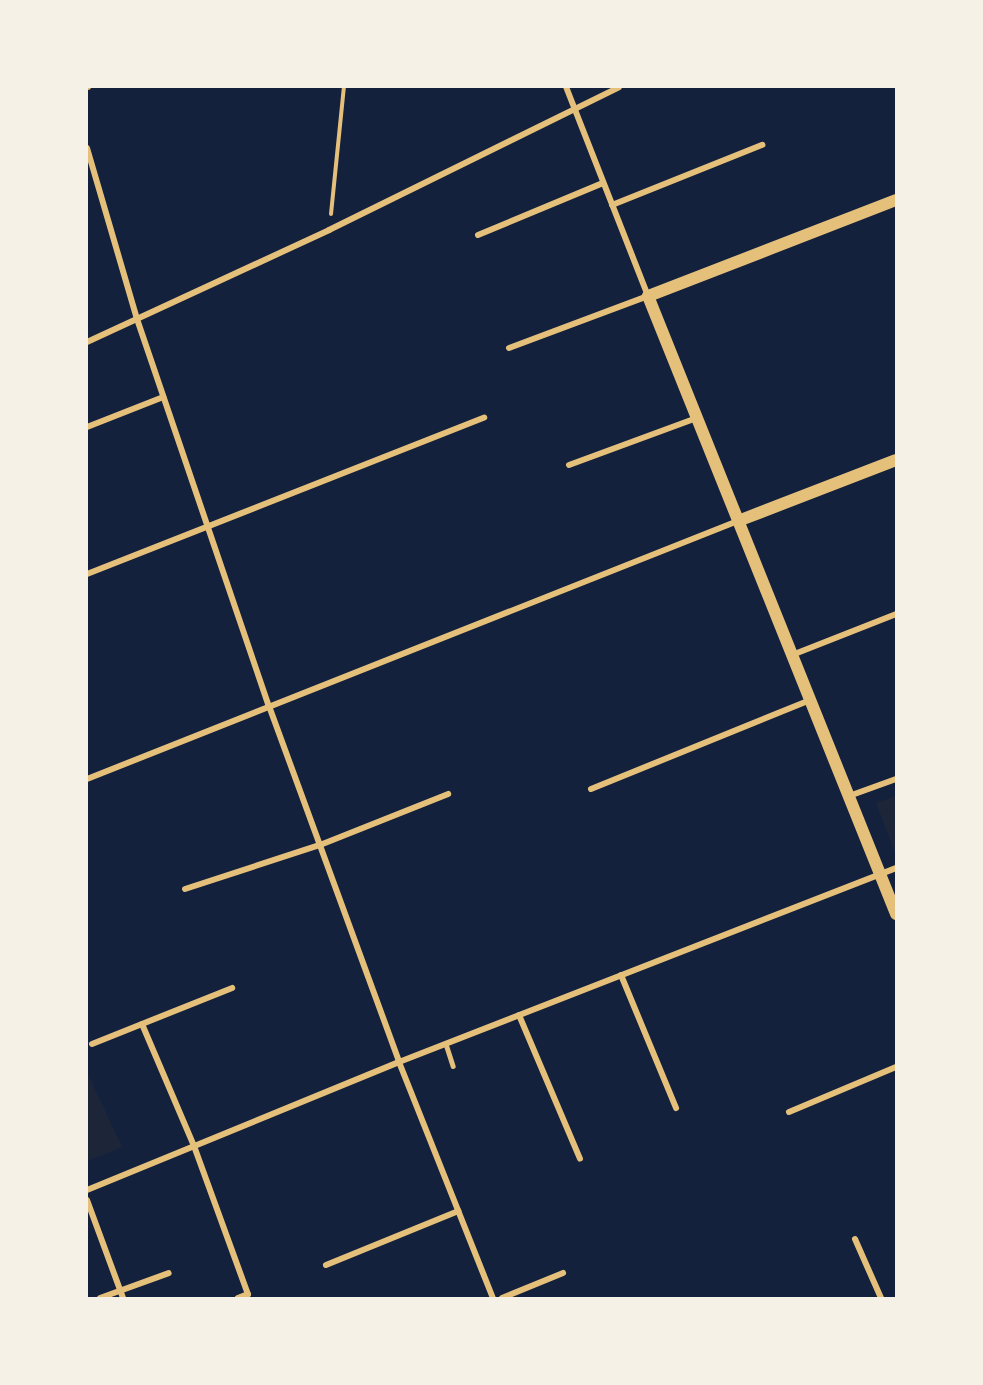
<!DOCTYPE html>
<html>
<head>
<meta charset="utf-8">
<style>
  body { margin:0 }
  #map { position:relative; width:983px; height:1385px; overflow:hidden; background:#14213d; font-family:Manrope,sans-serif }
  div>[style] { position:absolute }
  .green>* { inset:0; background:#1d2539 }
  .path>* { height:4px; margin:-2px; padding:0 2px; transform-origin:2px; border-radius:2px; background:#e5c07b }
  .service>* { height:4.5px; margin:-2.25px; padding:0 2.25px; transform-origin:2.25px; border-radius:2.25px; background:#e5c07b }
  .minor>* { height:6px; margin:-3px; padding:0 3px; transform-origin:3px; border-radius:3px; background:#e5c07b }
  .secondary>* { height:12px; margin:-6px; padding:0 6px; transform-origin:6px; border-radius:6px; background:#e5c07b }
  span { translate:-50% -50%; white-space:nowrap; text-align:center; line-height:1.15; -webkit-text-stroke:4.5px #f6f1e7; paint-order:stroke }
  .frame { position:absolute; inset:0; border:88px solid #f6f1e7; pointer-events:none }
</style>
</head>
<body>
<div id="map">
  <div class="green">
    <i style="clip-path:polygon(896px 796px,896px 855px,876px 803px)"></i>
    <i style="clip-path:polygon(87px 1072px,122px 1147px,87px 1161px)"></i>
  </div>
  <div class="path">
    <i style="left:331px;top:214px;width:128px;rotate:-84.2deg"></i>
  </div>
  <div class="service">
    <i style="left:446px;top:1044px;width:23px;rotate:72deg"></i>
  </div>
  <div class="minor">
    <i style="left:87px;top:87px;width:1px"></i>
    <i style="left:87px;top:148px;width:178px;rotate:73.7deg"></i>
    <i style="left:137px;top:319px;width:409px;rotate:71.2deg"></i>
    <i style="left:269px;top:706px;width:379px;rotate:69.9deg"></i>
    <i style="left:399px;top:1062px;width:254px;rotate:68.3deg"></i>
    <i style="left:612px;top:205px;width:162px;rotate:-21.8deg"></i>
    <i style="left:478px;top:235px;width:135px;rotate:-22.6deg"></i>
    <i style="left:87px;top:342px;width:267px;rotate:-24.8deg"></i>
    <i style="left:329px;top:230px;width:323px;rotate:-26.2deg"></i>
    <i style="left:509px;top:348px;width:148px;rotate:-20.5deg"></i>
    <i style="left:648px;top:296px;width:225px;rotate:-111.4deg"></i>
    <i style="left:87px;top:427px;width:82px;rotate:-21.5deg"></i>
    <i style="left:569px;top:465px;width:136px;rotate:-20.2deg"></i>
    <i style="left:87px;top:574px;width:427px;rotate:-21.5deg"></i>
    <i style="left:792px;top:655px;width:112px;rotate:-21.5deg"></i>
    <i style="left:87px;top:779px;width:700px;rotate:-21.62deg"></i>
    <i style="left:591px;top:789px;width:236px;rotate:-22.1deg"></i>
    <i style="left:849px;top:796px;width:50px;rotate:-19.9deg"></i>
    <i style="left:185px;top:889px;width:142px;rotate:-18.1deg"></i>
    <i style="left:320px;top:845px;width:138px;rotate:-21.7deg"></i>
    <i style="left:621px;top:975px;width:144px;rotate:67.5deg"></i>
    <i style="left:519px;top:1015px;width:156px;rotate:67deg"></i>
    <i style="left:142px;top:1024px;width:133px;rotate:66.9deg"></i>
    <i style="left:194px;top:1146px;width:158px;rotate:70deg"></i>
    <i style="left:248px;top:1294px;width:11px;rotate:158deg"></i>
    <i style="left:92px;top:1044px;width:151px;rotate:-21.8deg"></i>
    <i style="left:789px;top:1112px;width:116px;rotate:-22.8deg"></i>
    <i style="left:87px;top:1190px;width:337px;rotate:-22.3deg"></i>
    <i style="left:399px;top:1062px;width:534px;rotate:-21.32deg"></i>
    <i style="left:87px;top:1200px;width:104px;rotate:69.8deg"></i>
    <i style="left:855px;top:1239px;width:64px;rotate:66.2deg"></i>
    <i style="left:326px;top:1265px;width:143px;rotate:-22.2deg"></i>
    <i style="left:100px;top:1298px;width:73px;rotate:-19.9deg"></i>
    <i style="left:502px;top:1298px;width:66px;rotate:-22.3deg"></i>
  </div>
  <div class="secondary">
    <i style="left:896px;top:200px;width:266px;rotate:158.8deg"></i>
    <i style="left:648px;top:296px;width:666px;rotate:68.13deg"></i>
    <i style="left:738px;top:521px;width:169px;rotate:-21.1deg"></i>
  </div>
  <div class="frame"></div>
</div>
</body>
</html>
